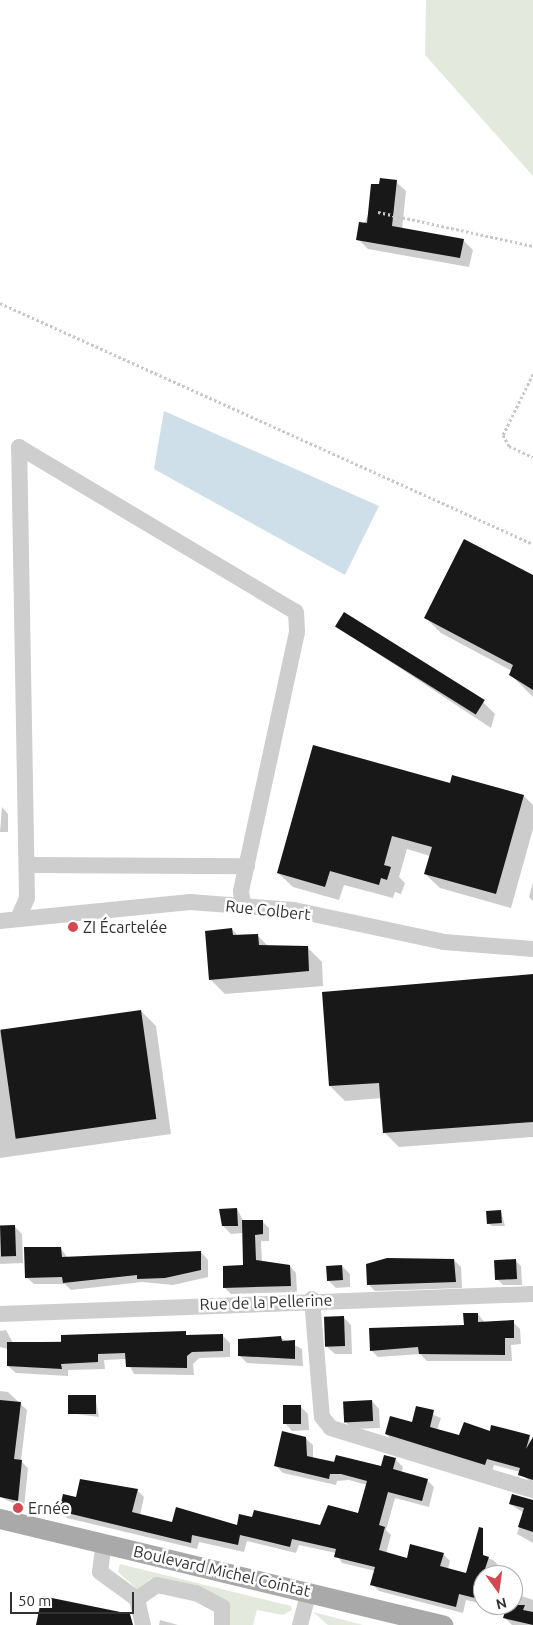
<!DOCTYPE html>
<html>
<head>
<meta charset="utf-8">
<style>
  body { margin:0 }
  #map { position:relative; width:533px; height:1625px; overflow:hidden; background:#fff; font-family:Ubuntu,sans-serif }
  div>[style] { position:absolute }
  .green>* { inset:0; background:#e4e9de }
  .water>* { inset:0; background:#cfdfe9 }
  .shadow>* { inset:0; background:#0003 }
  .building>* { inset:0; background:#181818; transform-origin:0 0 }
  .path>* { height:3px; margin-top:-1.5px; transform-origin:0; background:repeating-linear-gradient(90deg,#c8c8c8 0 2.5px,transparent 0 5px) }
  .minor>* { height:16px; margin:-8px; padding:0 8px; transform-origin:8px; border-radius:8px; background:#cecece }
  .major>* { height:20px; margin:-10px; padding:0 10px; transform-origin:10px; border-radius:10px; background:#a9a9a9 }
  .dots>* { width:14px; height:14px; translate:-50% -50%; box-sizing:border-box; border:2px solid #fff; border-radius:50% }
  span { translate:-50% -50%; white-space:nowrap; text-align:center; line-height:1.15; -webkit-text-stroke:5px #fff; paint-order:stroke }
  .street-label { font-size:16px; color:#313131 }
  .poi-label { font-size:16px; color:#313131 }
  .left { translate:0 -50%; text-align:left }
  .north { position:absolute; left:473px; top:1565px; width:50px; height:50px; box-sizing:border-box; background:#fff; border:1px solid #adadad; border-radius:50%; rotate:166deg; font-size:14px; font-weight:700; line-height:20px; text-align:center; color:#313131 }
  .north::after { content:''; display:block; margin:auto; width:18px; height:22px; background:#d34853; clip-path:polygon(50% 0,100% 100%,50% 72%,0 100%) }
  .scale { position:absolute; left:10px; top:1592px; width:124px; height:22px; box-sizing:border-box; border:2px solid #313131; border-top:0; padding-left:6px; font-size:15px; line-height:18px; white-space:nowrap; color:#313131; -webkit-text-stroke:4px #fff; paint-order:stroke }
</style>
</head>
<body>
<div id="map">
  <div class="green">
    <i style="clip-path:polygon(426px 0,533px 0,533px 176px,425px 55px)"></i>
    <i style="clip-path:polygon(120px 1564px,291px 1606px,292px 1610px,283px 1615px,257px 1610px,253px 1625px,229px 1625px,219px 1597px,152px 1578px,138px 1590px,118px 1572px)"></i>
    <i style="clip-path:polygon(313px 1612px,363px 1625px,328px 1625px)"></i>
  </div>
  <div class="water">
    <i style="clip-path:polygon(164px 411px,379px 506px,345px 575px,154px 469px)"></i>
  </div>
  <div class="shadow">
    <i style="clip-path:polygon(396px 182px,406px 191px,402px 229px,463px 240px,473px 250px,469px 267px,368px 249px,358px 239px,380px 186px)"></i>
    <i style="clip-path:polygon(533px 576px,533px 697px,510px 674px,512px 671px,441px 633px,426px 618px)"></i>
    <i style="clip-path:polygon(336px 626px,483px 702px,495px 714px,491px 728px)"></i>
    <i style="clip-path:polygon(453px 776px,524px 796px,533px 805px,533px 829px,511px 908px,440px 888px,425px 874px,430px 856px,407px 849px,399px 877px,405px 883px,401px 894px,395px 892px,393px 898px,344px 885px,339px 900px,293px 887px,278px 873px,451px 784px)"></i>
    <i style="clip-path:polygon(2px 807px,8px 814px,8px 832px,0 832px)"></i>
    <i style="clip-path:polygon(533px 882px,533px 901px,529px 897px)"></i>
    <i style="clip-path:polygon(232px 929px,238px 936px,257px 935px,269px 947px,307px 947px,322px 962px,323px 986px,225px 994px,210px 979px)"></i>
    <i style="clip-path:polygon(533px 976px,533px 1137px,399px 1147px,384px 1132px,382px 1098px,345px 1101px,330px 1086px)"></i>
    <i style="clip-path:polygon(141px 1011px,156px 1026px,171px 1134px,0 1158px,0 1031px)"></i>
    <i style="clip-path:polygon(237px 1209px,244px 1222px,262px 1221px,269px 1228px,269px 1241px,261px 1241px,262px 1261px,290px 1266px,296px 1273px,297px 1292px,231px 1294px,225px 1288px,245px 1267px,243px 1233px,231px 1234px,223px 1226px)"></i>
    <i style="clip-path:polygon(501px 1211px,505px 1226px,492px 1226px,488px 1223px)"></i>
    <i style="clip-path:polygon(14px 1226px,22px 1234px,23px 1263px,0 1264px,0 1227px)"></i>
    <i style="clip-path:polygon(61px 1249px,68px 1258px,201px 1252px,208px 1260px,208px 1277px,173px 1285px,142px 1282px,71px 1290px,65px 1284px,34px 1284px,26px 1277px)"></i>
    <i style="clip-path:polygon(454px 1260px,461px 1267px,462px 1288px,375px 1291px,368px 1284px)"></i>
    <i style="clip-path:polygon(515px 1260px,521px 1266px,522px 1285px,503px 1285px,497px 1279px)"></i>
    <i style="clip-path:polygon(342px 1266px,350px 1274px,350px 1287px,336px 1288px,328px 1280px)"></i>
    <i style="clip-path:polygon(478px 1314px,485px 1323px,513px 1322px,520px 1329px,521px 1344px,511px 1345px,512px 1361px,427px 1361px,420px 1354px,378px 1357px,371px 1350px,465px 1327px)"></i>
    <i style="clip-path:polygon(344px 1318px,351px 1325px,352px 1354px,335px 1354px,327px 1347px)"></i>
    <i style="clip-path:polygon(6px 1330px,13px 1343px,222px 1335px,230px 1343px,230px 1357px,199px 1358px,193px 1364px,194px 1375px,134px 1374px,126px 1359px,104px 1360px,105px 1369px,68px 1370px,68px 1376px,16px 1373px,8px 1366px,8px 1349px,0 1347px,0 1331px)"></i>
    <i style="clip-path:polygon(281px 1338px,302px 1349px,303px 1366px,247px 1363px,239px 1355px)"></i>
    <i style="clip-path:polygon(0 1391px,8px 1392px,27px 1410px,21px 1461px,28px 1468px,24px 1508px,0 1497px)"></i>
    <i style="clip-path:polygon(95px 1396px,99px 1417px,69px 1413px)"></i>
    <i style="clip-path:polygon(372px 1401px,379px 1409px,380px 1428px,352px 1429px,345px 1421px)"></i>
    <i style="clip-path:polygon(300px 1406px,308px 1414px,309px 1430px,292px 1431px,285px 1423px)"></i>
    <i style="clip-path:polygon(417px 1408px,441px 1418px,437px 1430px,460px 1436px,491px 1433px,492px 1427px,530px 1437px,533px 1485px,520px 1472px,494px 1465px,492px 1471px,393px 1441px,386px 1434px,413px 1424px)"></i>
    <i style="clip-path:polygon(305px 1438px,313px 1445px,313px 1458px,382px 1468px,396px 1460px,403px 1467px,401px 1473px,427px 1480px,434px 1487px,429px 1507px,395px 1498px,386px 1530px,391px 1535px,386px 1554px,407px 1560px,443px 1554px,450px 1561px,448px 1569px,467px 1574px,473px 1554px,493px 1560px,500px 1567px,498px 1575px,483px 1575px,483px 1604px,466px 1600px,463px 1613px,379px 1591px,372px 1584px,375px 1571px,342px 1563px,336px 1553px,299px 1545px,296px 1553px,247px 1541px,244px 1552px,199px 1542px,197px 1549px,67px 1518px,60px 1511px,137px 1490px,144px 1497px,140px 1515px,173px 1524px,321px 1526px,359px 1515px,367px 1485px,349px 1480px,337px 1481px,336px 1485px,283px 1473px,276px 1466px)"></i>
    <i style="clip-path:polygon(533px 1501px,533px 1543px,517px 1534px,524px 1513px,510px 1504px)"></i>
    <i style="clip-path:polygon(513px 1593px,533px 1600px,533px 1625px,512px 1625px,505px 1618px,506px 1611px,485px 1605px,513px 1605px)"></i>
    <i style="clip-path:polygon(160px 1620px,178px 1625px,159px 1625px)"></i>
  </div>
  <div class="building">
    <i style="clip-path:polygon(380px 178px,397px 180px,392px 226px,464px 239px,460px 258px,356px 240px,359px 222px,367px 223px,371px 184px,379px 184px)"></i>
    <i style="clip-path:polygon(464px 539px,533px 575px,533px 690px,509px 675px,513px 665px,424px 618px)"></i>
    <i style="left:344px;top:612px;width:166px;height:17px;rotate:32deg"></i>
    <i style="clip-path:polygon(313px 745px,450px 783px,452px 775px,524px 795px,496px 894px,424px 874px,432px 847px,392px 836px,384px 865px,391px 867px,387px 880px,381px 878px,379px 885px,330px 871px,325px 887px,277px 873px)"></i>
    <i style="clip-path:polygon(232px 928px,233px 935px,258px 934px,259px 945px,308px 946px,309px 971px,209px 980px,205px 931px)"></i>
    <i style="clip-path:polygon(533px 974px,533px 1122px,383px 1133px,379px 1083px,329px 1086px,322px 992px)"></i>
    <i style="left:141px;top:1010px;width:110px;height:142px;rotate:82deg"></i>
    <i style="clip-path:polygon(237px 1208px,238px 1226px,222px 1226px,219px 1209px)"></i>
    <i style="left:501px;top:1210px;width:13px;height:15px;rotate:86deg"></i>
    <i style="clip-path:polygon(242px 1220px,263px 1220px,263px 1234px,255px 1235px,256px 1260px,290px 1265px,291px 1286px,223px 1288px,223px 1266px,243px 1265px)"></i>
    <i style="left:15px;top:1225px;width:31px;height:15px;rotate:88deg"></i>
    <i style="clip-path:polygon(24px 1247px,61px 1247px,62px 1257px,201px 1251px,201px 1270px,165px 1278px,137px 1279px,137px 1275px,63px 1283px,62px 1277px,25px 1278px)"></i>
    <i style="clip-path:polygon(387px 1258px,454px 1259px,456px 1282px,367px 1285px,366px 1264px)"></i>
    <i style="left:516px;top:1259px;width:20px;height:22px;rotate:87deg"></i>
    <i style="left:342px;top:1265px;width:15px;height:16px;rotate:86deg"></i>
    <i style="clip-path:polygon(463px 1313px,478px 1313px,478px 1322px,514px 1320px,514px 1338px,505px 1338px,505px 1355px,419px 1354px,418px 1347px,370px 1351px,369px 1328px,464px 1325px)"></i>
    <i style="left:344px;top:1316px;width:30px;height:20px;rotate:88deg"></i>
    <i style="clip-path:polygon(186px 1331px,186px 1335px,223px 1334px,223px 1351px,192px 1352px,187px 1356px,187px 1368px,126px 1367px,125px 1353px,98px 1354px,98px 1362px,61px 1364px,62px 1369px,7px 1366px,7px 1342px,61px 1342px,61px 1335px)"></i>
    <i style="clip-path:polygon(281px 1336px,282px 1341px,295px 1340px,295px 1359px,238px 1356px,238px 1339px)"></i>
    <i style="left:96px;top:1395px;width:19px;height:28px;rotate:90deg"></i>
    <i style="clip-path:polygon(0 1400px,21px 1402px,14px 1459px,22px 1460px,18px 1501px,0 1497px)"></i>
    <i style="left:372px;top:1400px;width:21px;height:29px;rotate:87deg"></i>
    <i style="left:283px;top:1405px;width:18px;height:19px"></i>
    <i style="clip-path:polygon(416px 1406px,434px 1410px,430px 1427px,459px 1435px,464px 1422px,490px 1431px,491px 1425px,530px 1435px,526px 1449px,533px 1437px,533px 1480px,518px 1475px,520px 1468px,487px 1459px,485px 1465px,385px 1434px,390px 1416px,412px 1422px)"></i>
    <i style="clip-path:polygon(282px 1431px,306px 1437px,307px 1456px,334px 1462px,336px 1455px,381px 1466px,384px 1455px,396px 1458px,393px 1469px,428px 1479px,422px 1501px,388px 1492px,379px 1525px,385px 1527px,379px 1550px,407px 1558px,410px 1544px,444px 1553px,440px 1566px,466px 1573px,479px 1527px,483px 1528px,483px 1555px,489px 1557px,483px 1575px,483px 1600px,459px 1594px,456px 1607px,370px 1585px,375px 1567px,334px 1557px,336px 1549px,292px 1539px,290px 1547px,240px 1535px,238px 1545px,192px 1535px,191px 1543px,59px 1511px,63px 1494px,76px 1497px,80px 1479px,138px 1489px,132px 1512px,172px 1522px,176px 1507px,237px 1525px,239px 1514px,252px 1517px,254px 1510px,320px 1525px,328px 1505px,358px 1513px,367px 1481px,341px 1474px,330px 1474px,329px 1479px,274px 1466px)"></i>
    <i style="clip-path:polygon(512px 1494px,533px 1500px,533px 1532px,518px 1527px,524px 1508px,509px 1504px)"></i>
    <i style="clip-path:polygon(42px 1596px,130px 1614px,133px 1625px,36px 1625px)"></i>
    <i style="clip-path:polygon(507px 1605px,525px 1605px,523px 1610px,533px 1612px,533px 1625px,503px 1618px)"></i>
  </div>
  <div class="path">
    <i style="left:378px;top:212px;width:159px;rotate:12.4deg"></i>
    <i style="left:0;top:303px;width:585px;rotate:24.33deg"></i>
    <i style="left:533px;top:374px;width:68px;rotate:116.2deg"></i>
    <i style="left:503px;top:435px;width:13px;rotate:61deg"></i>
    <i style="left:509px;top:446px;width:26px;rotate:25deg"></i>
  </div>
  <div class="minor">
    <i style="left:27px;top:865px;width:220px;rotate:0.3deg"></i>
    <i style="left:18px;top:919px;width:23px;rotate:-67deg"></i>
    <i style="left:27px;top:898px;width:451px;rotate:-91deg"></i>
    <i style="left:19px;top:447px;width:322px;rotate:30.8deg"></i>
    <i style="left:296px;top:612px;width:20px;rotate:87deg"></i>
    <i style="left:297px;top:632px;width:265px;rotate:102.2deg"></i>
    <i style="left:241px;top:891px;width:15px;rotate:82deg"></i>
    <i style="left:0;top:921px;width:191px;rotate:-5.7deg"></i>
    <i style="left:190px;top:902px;width:104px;rotate:4.4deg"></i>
    <i style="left:294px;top:910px;width:153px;rotate:12deg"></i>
    <i style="left:444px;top:942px;width:89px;rotate:4.5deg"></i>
    <i style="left:312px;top:1299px;width:118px;rotate:85.2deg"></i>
    <i style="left:322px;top:1417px;width:14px;rotate:51deg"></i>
    <i style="left:331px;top:1428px;width:211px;rotate:17.1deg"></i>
    <i style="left:0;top:1314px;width:533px;rotate:-2.15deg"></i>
    <i style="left:104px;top:1543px;width:29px;rotate:98deg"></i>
    <i style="left:100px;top:1572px;width:46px;rotate:36.1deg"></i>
    <i style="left:137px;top:1599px;width:27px;rotate:77deg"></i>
    <i style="left:137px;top:1599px;width:24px;rotate:-35deg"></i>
    <i style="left:157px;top:1585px;width:40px;rotate:12deg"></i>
    <i style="left:196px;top:1593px;width:30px;rotate:28deg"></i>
    <i style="left:222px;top:1607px;width:18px;rotate:90deg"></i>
    <i style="left:300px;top:1625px;width:35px;rotate:-75deg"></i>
  </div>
  <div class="major">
    <i style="left:0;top:1519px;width:456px;rotate:13.5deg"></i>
  </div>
  <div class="dots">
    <i style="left:73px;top:927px;background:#d34853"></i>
    <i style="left:18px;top:1508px;background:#d34853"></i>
  </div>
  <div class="street-label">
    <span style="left:268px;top:910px;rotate:6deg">Rue Colbert</span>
    <span style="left:266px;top:1302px;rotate:-2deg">Rue de la Pellerine</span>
    <span style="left:222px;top:1571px;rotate:13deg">Boulevard Michel Cointat</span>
  </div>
  <div class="poi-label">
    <span class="left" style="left:83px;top:927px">ZI Écartelée</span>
    <span class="left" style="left:28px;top:1508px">Ernée</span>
  </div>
  <div class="north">N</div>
  <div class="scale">50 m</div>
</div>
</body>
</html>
